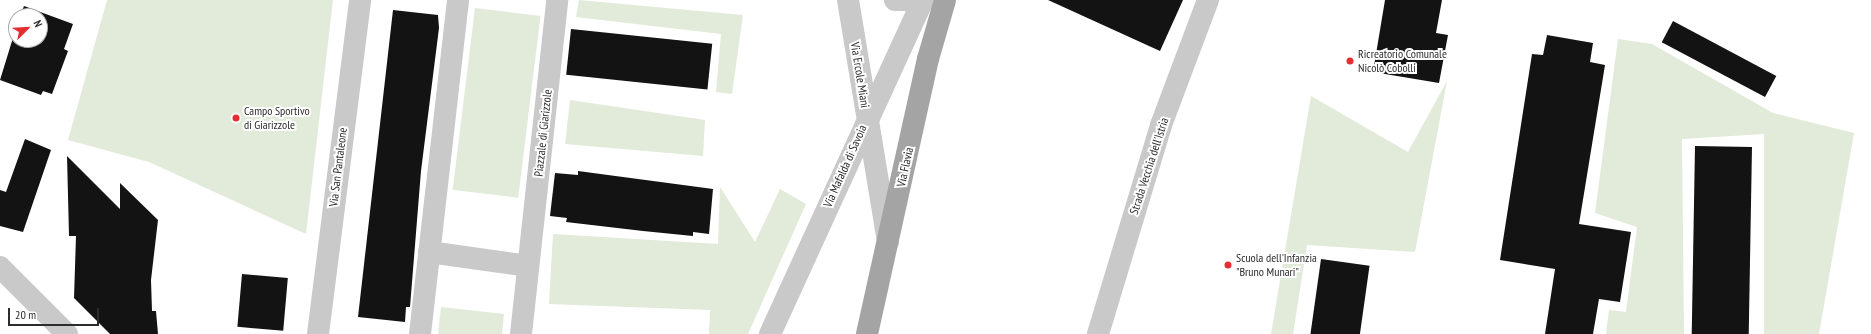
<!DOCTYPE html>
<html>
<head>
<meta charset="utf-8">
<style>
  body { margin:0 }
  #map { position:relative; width:1871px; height:334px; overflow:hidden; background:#fff; font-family:"PT Sans Narrow",sans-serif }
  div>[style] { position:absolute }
  .green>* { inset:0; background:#e2ead9; transform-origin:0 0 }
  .building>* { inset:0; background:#131313; transform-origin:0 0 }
  .minor>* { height:22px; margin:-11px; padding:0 11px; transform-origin:11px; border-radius:11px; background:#c9c9c9 }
  .major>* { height:22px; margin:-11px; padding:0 11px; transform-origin:11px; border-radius:11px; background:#a4a4a4 }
  .dots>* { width:11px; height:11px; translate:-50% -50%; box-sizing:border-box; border:2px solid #fff; border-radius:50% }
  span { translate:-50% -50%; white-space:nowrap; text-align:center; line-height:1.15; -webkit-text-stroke:4px #fff; paint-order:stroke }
  .poi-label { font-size:12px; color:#2c2c2c }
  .left { translate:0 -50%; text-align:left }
  .street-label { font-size:12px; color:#2c2c2c }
  .north { position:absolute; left:8px; top:8px; width:40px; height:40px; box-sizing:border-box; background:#fff; border:1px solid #ababab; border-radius:50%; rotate:66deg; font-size:11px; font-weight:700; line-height:16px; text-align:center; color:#2c2c2c }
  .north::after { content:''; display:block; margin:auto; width:14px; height:18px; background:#e52d32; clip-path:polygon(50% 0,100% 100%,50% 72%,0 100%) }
  .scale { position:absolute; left:8px; top:308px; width:91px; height:18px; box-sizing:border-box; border:2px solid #2c2c2c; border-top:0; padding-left:5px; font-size:12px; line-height:14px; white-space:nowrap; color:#2c2c2c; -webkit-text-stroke:3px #fff; paint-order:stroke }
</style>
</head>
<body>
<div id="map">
  <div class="green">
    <i style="clip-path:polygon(107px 0,333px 0,306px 234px,149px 162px,68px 140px)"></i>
    <i style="clip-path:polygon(579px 0,743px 15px,732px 94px,716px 92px,721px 34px,576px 17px)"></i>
    <i style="left:475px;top:8px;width:66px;height:183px;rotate:7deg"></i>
    <i style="clip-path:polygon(1618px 39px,1652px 44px,1773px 113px,1854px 133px,1819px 334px,1764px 334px,1764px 134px,1682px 139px,1684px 334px,1606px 334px,1609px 310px,1626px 312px,1637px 227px,1595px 213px)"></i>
    <i style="clip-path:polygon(1447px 81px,1415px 252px,1307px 245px,1293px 334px,1271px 334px,1311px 96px,1408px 152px)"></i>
    <i style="clip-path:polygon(570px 100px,705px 120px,703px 156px,565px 144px)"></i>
    <i style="clip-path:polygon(720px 187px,755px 242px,780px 189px,806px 204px,748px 334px,709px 334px,710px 310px,549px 304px,553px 234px,718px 244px)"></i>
    <i style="clip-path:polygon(441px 307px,504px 314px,502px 334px,438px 334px)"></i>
  </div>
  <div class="building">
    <i style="clip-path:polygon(1048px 0,1183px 0,1160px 51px)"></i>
    <i style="clip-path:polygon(1385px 0,1442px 0,1436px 33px,1448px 35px,1439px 83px,1373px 72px)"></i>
    <i style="clip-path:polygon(24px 6px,73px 24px,64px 49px,68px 51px,52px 94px,43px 91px,41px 95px,0 80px,16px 28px,16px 40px,40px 40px,40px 16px,20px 16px)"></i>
    <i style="clip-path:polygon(393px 10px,438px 15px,439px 28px,421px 171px,410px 307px,406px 307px,405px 322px,358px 317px)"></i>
    <i style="left:1673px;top:21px;width:117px;height:24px;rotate:28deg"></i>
    <i style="left:571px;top:29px;width:142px;height:46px;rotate:6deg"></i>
    <i style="clip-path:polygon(1547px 35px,1593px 43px,1590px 62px,1605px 65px,1579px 224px,1631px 232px,1620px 302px,1599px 299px,1593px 334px,1545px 334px,1555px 269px,1500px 260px,1532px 54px,1543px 55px)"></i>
    <i style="clip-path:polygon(25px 139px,51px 150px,23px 232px,0 226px,0 190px,6px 192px)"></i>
    <i style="left:1695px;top:146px;width:57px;height:188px;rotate:1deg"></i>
    <i style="clip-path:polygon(67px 156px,120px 209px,120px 183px,158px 220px,151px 280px,152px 311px,156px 311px,158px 334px,110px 334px,74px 298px,76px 236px,69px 236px)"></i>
    <i style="clip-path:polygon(578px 171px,713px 189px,709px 234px,693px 232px,693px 236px,643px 231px,566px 222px,567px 218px,550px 216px,555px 173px,578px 175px)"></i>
    <i style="left:1321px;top:259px;width:49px;height:76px;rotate:8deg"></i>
    <i style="left:242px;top:274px;width:46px;height:53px;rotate:5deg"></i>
  </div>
  <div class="minor">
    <i style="left:848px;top:0;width:245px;rotate:80.6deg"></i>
    <i style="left:895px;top:0;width:15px"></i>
    <i style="left:429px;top:252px;width:100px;rotate:8deg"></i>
    <i style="left:0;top:267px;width:95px;rotate:45deg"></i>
    <i style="left:318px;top:334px;width:337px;rotate:-82.8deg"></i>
    <i style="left:420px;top:334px;width:336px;rotate:-83.5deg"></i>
    <i style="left:521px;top:334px;width:336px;rotate:-83.8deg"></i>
    <i style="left:770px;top:334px;width:367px;rotate:-65.4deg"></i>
    <i style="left:1098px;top:334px;width:218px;rotate:-73.2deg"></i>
    <i style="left:1161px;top:125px;width:134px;rotate:-69.4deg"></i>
  </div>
  <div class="major">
    <i style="left:867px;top:334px;width:282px;rotate:-77.5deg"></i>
    <i style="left:928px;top:59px;width:61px;rotate:-73.9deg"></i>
  </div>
  <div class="dots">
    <i style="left:1350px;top:61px;background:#e52d32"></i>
    <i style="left:236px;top:118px;background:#e52d32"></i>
    <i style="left:1228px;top:265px;background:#e52d32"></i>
  </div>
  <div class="poi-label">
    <span class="left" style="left:1358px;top:61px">Ricreatorio Comunale<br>Nicolò Cobolli</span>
    <span class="left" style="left:244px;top:118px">Campo Sportivo<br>di Giarizzole</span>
    <span class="left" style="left:1236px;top:265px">Scuola dell'Infanzia<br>"Bruno Munari"</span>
  </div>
  <div class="street-label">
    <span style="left:860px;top:75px;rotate:81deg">Via Ercole Miani</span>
    <span style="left:543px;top:133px;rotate:-84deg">Piazzale di Giarizzole</span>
    <span style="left:845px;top:166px;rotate:-66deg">Via Mafalda di Savoia</span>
    <span style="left:1149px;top:166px;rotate:-72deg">Strada Vecchia dell'Istria</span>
    <span style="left:338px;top:167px;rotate:-83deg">Via San Pantaleone</span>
    <span style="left:905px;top:167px;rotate:-78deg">Via Flavia</span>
  </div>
  <div class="north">N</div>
  <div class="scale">20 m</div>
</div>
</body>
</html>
